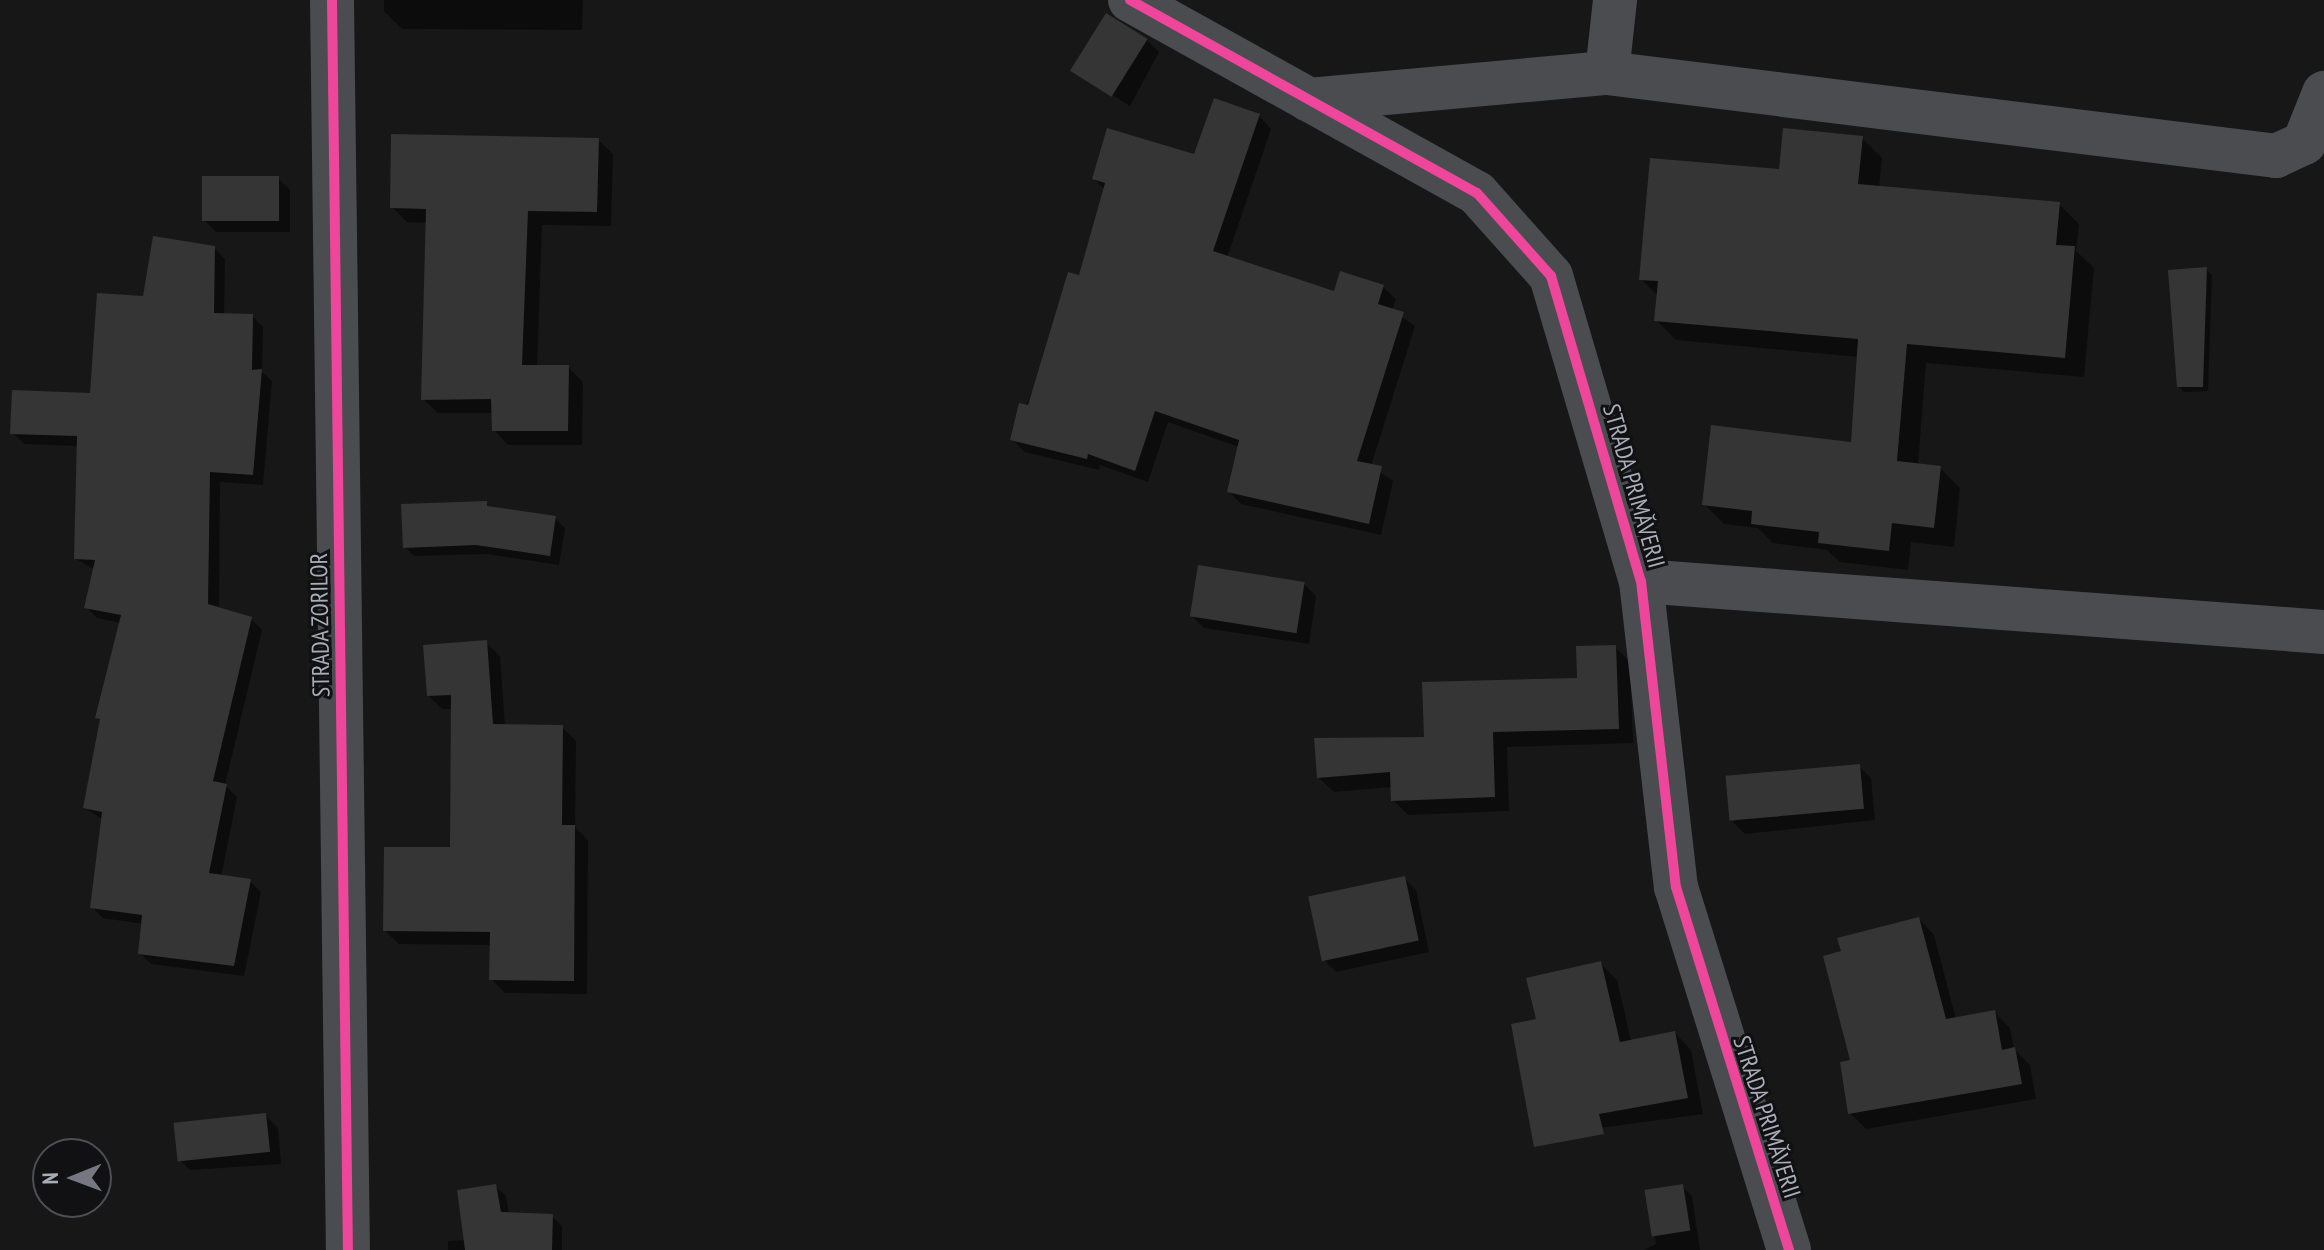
<!DOCTYPE html>
<html>
<head>
<meta charset="utf-8">
<style>
  body { margin:0 }
  #map { position:relative; width:2324px; height:1250px; overflow:hidden; background:#171717; font-family:"PT Sans Narrow",sans-serif }
  div>[style] { position:absolute }
  .shadow>* { inset:0; background:#0007 }
  .building>* { inset:0; background:#353536; transform-origin:0 0 }
  .minor>* { height:44px; margin:-22px; padding:0 22px; transform-origin:22px; border-radius:22px; background:#4b4c50 }
  .cycleway>* { height:10px; margin:-5px; padding:0 5px; transform-origin:5px; border-radius:5px; background:#ed469a }
  span { translate:-50% -50%; white-space:nowrap; text-align:center; line-height:1.15; -webkit-text-stroke:6px #111113; paint-order:stroke }
  .street-label { font-size:24px; color:#a8adb8 }
  .north { position:absolute; left:32px; top:1138px; width:80px; height:80px; box-sizing:border-box; background:#111113; border:2px solid #4d4f55; border-radius:50%; rotate:269deg; font-size:22px; font-weight:700; line-height:32px; text-align:center; color:#a8adb8 }
  .north::after { content:''; display:block; margin:auto; width:28px; height:36px; background:#757880; clip-path:polygon(50% 0,100% 100%,50% 72%,0 100%) }
</style>
</head>
<body>
<div id="map">
  <div class="shadow">
    <i style="clip-path:polygon(384px 0,583px 0,582px 30px,402px 29px,384px 11px)"></i>
    <i style="clip-path:polygon(1147px 40px,1159px 52px,1130px 106px,1077px 73px)"></i>
    <i style="clip-path:polygon(1259px 116px,1271px 129px,1227px 258px,1335px 293px,1383px 287px,1396px 299px,1392px 310px,1415px 326px,1371px 466px,1393px 481px,1381px 535px,1241px 504px,1229px 492px,1239px 447px,1168px 422px,1148px 482px,1100px 465px,1099px 470px,1025px 452px,1012px 439px,1080px 278px,1105px 190px,1094px 179px,1195px 156px)"></i>
    <i style="clip-path:polygon(1862px 138px,1882px 158px,1879px 188px,2059px 204px,2079px 224px,2076px 251px,2094px 268px,2084px 377px,1926px 363px,1918px 465px,1940px 468px,1960px 488px,1954px 547px,1911px 542px,1908px 570px,1840px 562px,1827px 550px,1773px 543px,1758px 528px,1724px 524px,1704px 504px,1853px 444px,1859px 357px,1676px 340px,1656px 320px,1658px 296px,1641px 279px,1781px 171px)"></i>
    <i style="clip-path:polygon(598px 140px,613px 154px,611px 226px,542px 225px,537px 367px,568px 367px,583px 382px,582px 445px,508px 445px,494px 430px,493px 413px,438px 413px,423px 399px,428px 223px,407px 222px,392px 207px)"></i>
    <i style="clip-path:polygon(278px 178px,290px 190px,290px 232px,216px 232px,204px 220px)"></i>
    <i style="clip-path:polygon(214px 248px,225px 259px,224px 316px,252px 316px,263px 327px,262px 372px,272px 381px,263px 485px,220px 482px,219px 609px,251px 619px,262px 630px,225px 785px,237px 797px,221px 877px,250px 881px,261px 892px,244px 976px,151px 964px,140px 953px,143px 924px,103px 918px,92px 907px,103px 820px,85px 808px,101px 721px,97px 717px,121px 623px,97px 618px,86px 607px,95px 570px,76px 559px,79px 446px,24px 444px,13px 433px,92px 395px,144px 298px)"></i>
    <i style="clip-path:polygon(2206px 269px,2212px 275px,2208px 391px,2184px 392px,2178px 386px)"></i>
    <i style="clip-path:polygon(486px 503px,492px 509px,555px 518px,565px 528px,559px 565px,487px 554px,414px 556px,405px 547px)"></i>
    <i style="clip-path:polygon(1304px 584px,1316px 596px,1309px 644px,1204px 628px,1192px 616px)"></i>
    <i style="clip-path:polygon(486px 642px,500px 656px,505px 727px,562px 727px,576px 741px,575px 827px,588px 840px,587px 994px,505px 993px,491px 979px,492px 945px,399px 944px,385px 931px,452px 849px,453px 709px,442px 709px,429px 696px)"></i>
    <i style="clip-path:polygon(1615px 647px,1630px 662px,1633px 743px,1507px 747px,1509px 811px,1408px 815px,1393px 800px,1392px 787px,1334px 792px,1319px 778px,1579px 680px)"></i>
    <i style="clip-path:polygon(1859px 766px,1871px 778px,1875px 820px,1745px 834px,1733px 822px)"></i>
    <i style="clip-path:polygon(1404px 878px,1416px 890px,1429px 952px,1336px 972px,1324px 960px)"></i>
    <i style="clip-path:polygon(1919px 919px,1934px 935px,1956px 1019px,1994px 1012px,2010px 1028px,2014px 1049px,2030px 1065px,2036px 1099px,1866px 1129px,1850px 1113px,1852px 1062px,1843px 952px)"></i>
    <i style="clip-path:polygon(1600px 963px,1617px 980px,1631px 1041px,1675px 1033px,1691px 1050px,1703px 1114px,1548px 1135px,1538px 1021px)"></i>
    <i style="clip-path:polygon(266px 1116px,278px 1128px,281px 1164px,190px 1170px,178px 1158px)"></i>
    <i style="clip-path:polygon(495px 1186px,506px 1196px,509px 1215px,552px 1216px,562px 1226px,562px 1250px,448px 1250px,448px 1241px,466px 1240px)"></i>
    <i style="clip-path:polygon(1682px 1186px,1692px 1196px,1700px 1250px,1644px 1250px,1656px 1244px,1647px 1192px)"></i>
  </div>
  <div class="building">
    <i style="left:1106px;top:13px;width:49px;height:68px;rotate:32deg"></i>
    <i style="clip-path:polygon(1214px 98px,1260px 114px,1213px 251px,1334px 291px,1340px 271px,1384px 285px,1378px 304px,1404px 312px,1357px 461px,1382px 466px,1369px 524px,1227px 492px,1239px 440px,1155px 411px,1135px 471px,1088px 454px,1087px 459px,1010px 440px,1019px 403px,1028px 405px,1068px 272px,1079px 275px,1105px 183px,1092px 179px,1107px 128px,1194px 154px)"></i>
    <i style="clip-path:polygon(1783px 128px,1863px 136px,1858px 184px,2060px 202px,2056px 245px,2075px 246px,2065px 358px,1907px 344px,1897px 461px,1941px 466px,1934px 528px,1892px 523px,1889px 551px,1818px 543px,1819px 532px,1751px 524px,1752px 511px,1702px 505px,1711px 425px,1851px 442px,1858px 339px,1654px 321px,1658px 281px,1639px 280px,1650px 158px,1779px 169px)"></i>
    <i style="clip-path:polygon(391px 134px,599px 138px,597px 212px,528px 211px,522px 365px,569px 365px,568px 431px,492px 431px,491px 399px,421px 400px,426px 209px,390px 208px)"></i>
    <i style="left:202px;top:176px;width:77px;height:45px"></i>
    <i style="clip-path:polygon(153px 236px,215px 246px,214px 313px,253px 314px,252px 370px,262px 369px,253px 475px,210px 472px,208px 604px,252px 617px,213px 781px,227px 784px,209px 873px,251px 879px,234px 966px,138px 954px,142px 915px,90px 908px,102px 812px,83px 808px,100px 719px,95px 718px,121px 615px,84px 608px,95px 560px,74px 559px,77px 436px,10px 434px,12px 390px,90px 393px,97px 293px,143px 296px)"></i>
    <i style="clip-path:polygon(2207px 267px,2203px 387px,2177px 387px,2168px 270px)"></i>
    <i style="clip-path:polygon(487px 501px,487px 506px,556px 516px,550px 556px,476px 545px,403px 548px,401px 504px)"></i>
    <i style="left:1198px;top:565px;width:108px;height:52px;rotate:9deg"></i>
    <i style="clip-path:polygon(487px 640px,493px 724px,563px 725px,562px 825px,575px 825px,574px 981px,489px 980px,490px 932px,383px 931px,384px 847px,450px 847px,451px 695px,427px 696px,423px 645px)"></i>
    <i style="clip-path:polygon(1616px 645px,1619px 729px,1493px 732px,1495px 797px,1391px 801px,1390px 772px,1317px 778px,1314px 738px,1424px 737px,1422px 682px,1577px 678px,1576px 646px)"></i>
    <i style="left:1860px;top:764px;width:45px;height:135px;rotate:85deg"></i>
    <i style="left:1405px;top:876px;width:66px;height:99px;rotate:78deg"></i>
    <i style="clip-path:polygon(1919px 917px,1946px 1019px,1995px 1010px,2002px 1050px,2015px 1047px,2022px 1084px,1848px 1114px,1840px 1062px,1850px 1060px,1823px 956px,1841px 951px,1837px 938px)"></i>
    <i style="clip-path:polygon(1601px 961px,1620px 1042px,1675px 1031px,1688px 1098px,1599px 1114px,1604px 1134px,1534px 1147px,1511px 1024px,1536px 1019px,1526px 978px)"></i>
    <i style="left:266px;top:1113px;width:39px;height:93px;rotate:84deg"></i>
    <i style="clip-path:polygon(496px 1184px,501px 1212px,553px 1214px,552px 1250px,465px 1250px,457px 1190px)"></i>
    <i style="left:1683px;top:1184px;width:47px;height:39px;rotate:81deg"></i>
  </div>
  <div class="minor">
    <i style="left:332px;top:0;width:1250px;rotate:89.27deg"></i>
    <i style="left:1130px;top:0;width:397px;rotate:29.1deg"></i>
    <i style="left:1477px;top:193px;width:111px;rotate:48.3deg"></i>
    <i style="left:1551px;top:276px;width:318px;rotate:73.6deg"></i>
    <i style="left:1641px;top:581px;width:308px;rotate:83.5deg"></i>
    <i style="left:1676px;top:887px;width:380px;rotate:72.7deg"></i>
    <i style="left:1607px;top:73px;width:73px;rotate:-83.7deg"></i>
    <i style="left:1309px;top:100px;width:299px;rotate:-5.2deg"></i>
    <i style="left:1607px;top:73px;width:674px;rotate:7.07deg"></i>
    <i style="left:2276px;top:156px;width:31px;rotate:-25deg"></i>
    <i style="left:2304px;top:143px;width:54px;rotate:-68.2deg"></i>
    <i style="left:1641px;top:581px;width:685px;rotate:4.27deg"></i>
  </div>
  <div class="cycleway">
    <i style="left:332px;top:0;width:1250px;rotate:89.27deg"></i>
    <i style="left:1130px;top:0;width:397px;rotate:29.1deg"></i>
    <i style="left:1477px;top:193px;width:111px;rotate:48.3deg"></i>
    <i style="left:1551px;top:276px;width:318px;rotate:73.6deg"></i>
    <i style="left:1641px;top:581px;width:308px;rotate:83.5deg"></i>
    <i style="left:1676px;top:887px;width:380px;rotate:72.7deg"></i>
  </div>
  <div class="street-label">
    <span style="left:1634px;top:486px;rotate:74deg">STRADA PRIMĂVERII</span>
    <span style="left:320px;top:625px;rotate:-91deg">STRADA ZORILOR</span>
    <span style="left:1767px;top:1117px;rotate:72deg">STRADA PRIMĂVERII</span>
  </div>
  <div class="north">N</div>
</div>
</body>
</html>
